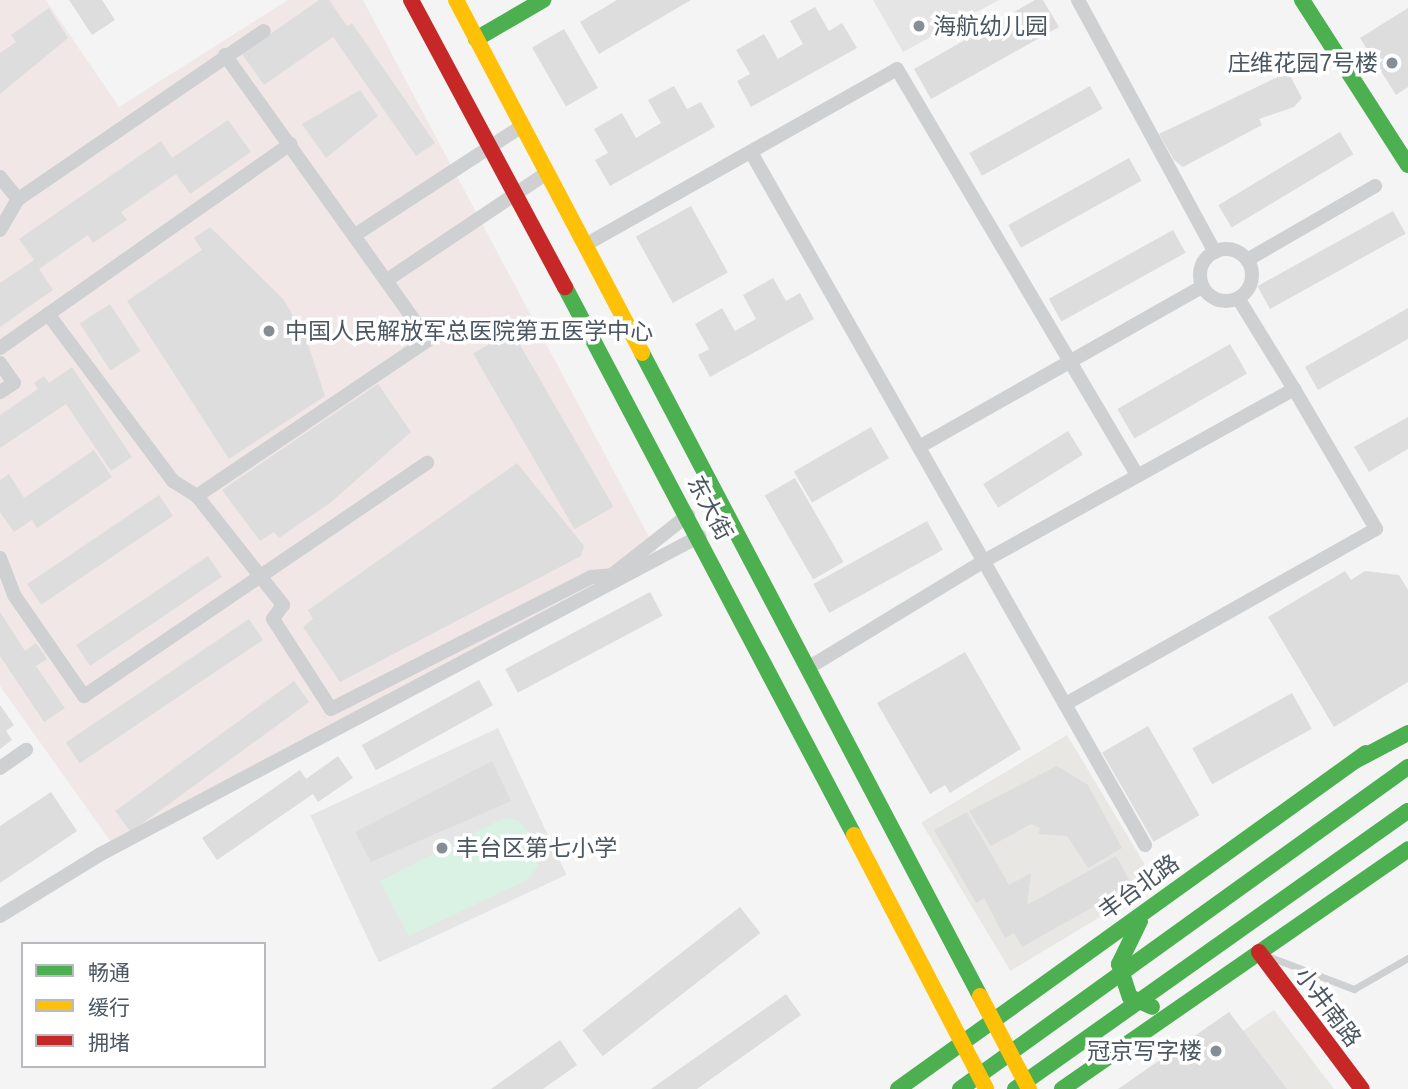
<!DOCTYPE html>
<html>
<head>
<meta charset="utf-8">
<style>
  body { margin:0 }
  #map { position:relative; width:1408px; height:1089px; overflow:hidden; background:#f4f4f4; font-family:Helvetica,"Noto Sans SC",sans-serif }
  div>[style] { position:absolute }
  .commercial>* { inset:0; background:#e8e7e3; transform-origin:0 0 }
  .education>* { inset:0; background:#e6e5e6; transform-origin:0 0 }
  .medical>* { inset:0; background:#f1e7e6 }
  .green>* { inset:0; background:#d9f2e3 }
  .building>* { inset:0; background:#ddddde; transform-origin:0 0 }
  .lane>* { height:7px; margin:-3.5px; padding:0 3.5px; transform-origin:3.5px; border-radius:3.5px; background:#ced0d2 }
  .street>* { height:14px; margin:-7px; padding:0 7px; transform-origin:7px; border-radius:7px; background:#ced0d2 }
  .street>.ring { margin:-7px; padding:0; box-sizing:content-box; background:none; border:14px solid #ced0d2; border-radius:50% }
  .fast>* { height:16px; margin:-8px; padding:0 8px; transform-origin:8px; border-radius:8px; background:#4caf50 }
  .slow>* { height:16px; margin:-8px; padding:0 8px; transform-origin:8px; border-radius:8px; background:#ffc107 }
  .jam>* { height:16px; margin:-8px; padding:0 8px; transform-origin:8px; border-radius:8px; background:#c62828 }
  .dots>* { width:19px; height:19px; translate:-50% -50%; box-sizing:border-box; border:4px solid #fff; border-radius:50% }
  span { translate:-50% -50%; white-space:nowrap; text-align:center; line-height:1.15; -webkit-text-stroke:7px #fff; paint-order:stroke }
  .poi-label { font-size:23px; color:#4a5661 }
  .left { translate:0 -50%; text-align:left }
  .right { translate:-100% -50%; text-align:right }
  .street-label { font-size:23px; color:#4a5661 }
  .legend { position:absolute; left:21px; top:942px; width:245px; height:126px; box-sizing:border-box; background:#fff; border:2px solid #b7bbc0; margin:0; padding:9px 12px; list-style:none; font-size:21px; color:#4a5661 }
  .legend li { display:flex; align-items:center; gap:14px; height:35px }
  .legend b { width:35px; border:2px solid #b7bbc0 }
</style>
</head>
<body>
<div id="map">
  <div class="commercial">
    <i style="left:1067px;top:735px;width:173px;height:170px;rotate:59deg"></i>
    <i style="clip-path:polygon(1274px 1010px,1334px 1089px,1156px 1089px)"></i>
  </div>
  <div class="education">
    <i style="clip-path:polygon(873px 0,999px 0,903px 52px)"></i>
    <i style="left:498px;top:728px;width:162px;height:207px;rotate:65deg"></i>
  </div>
  <div class="medical">
    <i style="clip-path:polygon(0 0,46px 0,119px 107px,288px 0,363px 0,658px 554px,113px 845px,0 686px)"></i>
  </div>
  <div class="green">
    <i style="clip-path:polygon(504px 818px,518px 820px,530px 834px,538px 867px,525px 881px,409px 936px,380px 881px)"></i>
  </div>
  <div class="building">
    <i style="clip-path:polygon(69px 0,102px 0,115px 20px,92px 35px)"></i>
    <i style="clip-path:polygon(319px 0,329px 0,347px 26px,352px 23px,435px 143px,416px 156px,333px 37px,264px 85px,242px 54px)"></i>
    <i style="clip-path:polygon(617px 0,691px 0,599px 54px,580px 22px)"></i>
    <i style="clip-path:polygon(1035px 0,1043px 0,1059px 27px,931px 99px,914px 69px)"></i>
    <i style="clip-path:polygon(815px 7px,829px 31px,842px 23px,857px 48px,751px 107px,737px 81px,750px 74px,736px 50px,764px 34px,778px 59px,803px 44px,790px 21px)"></i>
    <i style="clip-path:polygon(49px 8px,68px 38px,0 94px,0 53px,16px 42px,11px 35px)"></i>
    <i style="clip-path:polygon(1408px 8px,1408px 87px,1396px 95px,1360px 38px)"></i>
    <i style="left:564px;top:29px;width:68px;height:37px;rotate:60deg"></i>
    <i style="clip-path:polygon(1288px 72px,1302px 98px,1294px 107px,1259px 119px,1262px 125px,1183px 167px,1174px 160px,1159px 134px)"></i>
    <i style="clip-path:polygon(674px 86px,687px 109px,701px 102px,715px 127px,610px 186px,595px 160px,608px 153px,594px 129px,622px 113px,636px 138px,661px 123px,648px 100px)"></i>
    <i style="left:1090px;top:86px;width:26px;height:138px;rotate:61deg"></i>
    <i style="clip-path:polygon(360px 90px,378px 116px,326px 158px,302px 124px)"></i>
    <i style="clip-path:polygon(228px 120px,251px 152px,190px 194px,176px 174px,121px 212px,127px 220px,93px 243px,88px 235px,39px 269px,53px 290px,0 327px,0 283px,34px 260px,19px 239px,161px 141px,172px 158px)"></i>
    <i style="left:1340px;top:132px;width:26px;height:142px;rotate:59deg"></i>
    <i style="left:1129px;top:158px;width:26px;height:138px;rotate:61deg"></i>
    <i style="left:691px;top:206px;width:76px;height:63px;rotate:61deg"></i>
    <i style="left:1393px;top:211px;width:26px;height:155px;rotate:61deg"></i>
    <i style="clip-path:polygon(210px 227px,283px 299px,305px 335px,325px 396px,229px 459px,127px 301px,202px 250px,194px 238px)"></i>
    <i style="left:1173px;top:230px;width:26px;height:142px;rotate:61deg"></i>
    <i style="clip-path:polygon(773px 278px,786px 301px,800px 293px,814px 319px,710px 377px,698px 355px,709px 349px,695px 324px,722px 308px,735px 331px,756px 319px,743px 295px)"></i>
    <i style="left:110px;top:304px;width:56px;height:36px;rotate:57deg"></i>
    <i style="clip-path:polygon(1408px 308px,1408px 339px,1318px 390px,1305px 367px)"></i>
    <i style="left:512px;top:331px;width:203px;height:45px;rotate:60deg"></i>
    <i style="left:1230px;top:344px;width:34px;height:130px;rotate:60deg"></i>
    <i style="clip-path:polygon(72px 367px,132px 457px,111px 471px,66px 404px,0 448px,0 415px,38px 389px,34px 383px,44px 376px,49px 383px)"></i>
    <i style="clip-path:polygon(378px 384px,411px 432px,330px 503px,279px 538px,274px 532px,260px 541px,222px 490px)"></i>
    <i style="clip-path:polygon(1408px 417px,1408px 449px,1369px 472px,1354px 447px)"></i>
    <i style="left:871px;top:427px;width:36px;height:89px;rotate:60deg"></i>
    <i style="left:1068px;top:431px;width:28px;height:100px;rotate:58deg"></i>
    <i style="clip-path:polygon(94px 450px,112px 477px,37px 528px,32px 520px,14px 532px,0 512px,0 480px,9px 474px,24px 498px)"></i>
    <i style="clip-path:polygon(517px 463px,584px 546px,581px 556px,340px 682px,303px 627px,313px 619px,308px 610px)"></i>
    <i style="left:795px;top:478px;width:97px;height:35px;rotate:60deg"></i>
    <i style="left:159px;top:495px;width:25px;height:159px;rotate:56deg"></i>
    <i style="left:927px;top:521px;width:33px;height:130px;rotate:61deg"></i>
    <i style="left:208px;top:556px;width:25px;height:159px;rotate:56deg"></i>
    <i style="clip-path:polygon(1345px 571px,1351px 580px,1365px 571px,1399px 575px,1408px 590px,1408px 682px,1334px 727px,1268px 617px)"></i>
    <i style="left:650px;top:592px;width:27px;height:164px;rotate:62deg"></i>
    <i style="clip-path:polygon(0 612px,25px 651px,36px 643px,47px 659px,36px 666px,65px 708px,44px 722px,0 656px)"></i>
    <i style="left:249px;top:619px;width:25px;height:221px;rotate:56deg"></i>
    <i style="clip-path:polygon(965px 652px,1021px 749px,950px 793px,945px 785px,930px 794px,877px 703px)"></i>
    <i style="left:479px;top:680px;width:29px;height:134px;rotate:61deg"></i>
    <i style="left:294px;top:681px;width:26px;height:221px;rotate:54deg"></i>
    <i style="left:1292px;top:693px;width:41px;height:114px;rotate:61deg"></i>
    <i style="clip-path:polygon(0 705px,14px 725px,6px 731px,12px 740px,0 749px)"></i>
    <i style="left:1148px;top:726px;width:103px;height:53px;rotate:60deg"></i>
    <i style="clip-path:polygon(338px 756px,353px 778px,318px 802px,313px 794px,217px 860px,202px 838px,300px 770px,306px 779px)"></i>
    <i style="clip-path:polygon(492px 761px,511px 801px,371px 862px,355px 832px)"></i>
    <i style="clip-path:polygon(1057px 766px,1088px 785px,1122px 848px,1088px 868px,1067px 836px,1038px 834px,1040px 828px,1031px 824px,991px 846px,969px 811px)"></i>
    <i style="clip-path:polygon(51px 792px,77px 831px,0 883px,0 826px)"></i>
    <i style="clip-path:polygon(967px 812px,1009px 885px,1031px 873px,1027px 905px,1116px 856px,1132px 885px,1022px 947px,1014px 933px,1005px 938px,984px 898px,976px 903px,934px 830px)"></i>
    <i style="left:740px;top:907px;width:33px;height:200px;rotate:52deg"></i>
    <i style="clip-path:polygon(786px 994px,801px 1015px,697px 1089px,651px 1089px)"></i>
    <i style="clip-path:polygon(1229px 1012px,1287px 1089px,1118px 1089px)"></i>
    <i style="clip-path:polygon(560px 1040px,577px 1065px,543px 1089px,491px 1089px)"></i>
  </div>
  <div class="lane">
    <i style="left:1270px;top:957px;width:90px;rotate:20.9deg"></i>
    <i style="left:1354px;top:989px;width:62px;rotate:-29.9deg"></i>
  </div>
  <div class="street">
    <i style="left:1078px;top:0;width:287px;rotate:61.5deg"></i>
    <i style="left:225px;top:55px;width:350px;rotate:54.5deg"></i>
    <i style="left:428px;top:340px;width:279px;rotate:146deg"></i>
    <i style="left:197px;top:496px;width:139px;rotate:51.7deg"></i>
    <i style="left:283px;top:605px;width:17px;rotate:126deg"></i>
    <i style="left:273px;top:619px;width:107px;rotate:57.2deg"></i>
    <i style="left:331px;top:709px;width:292px;rotate:-26.9deg"></i>
    <i style="left:591px;top:577px;width:21px;rotate:-5deg"></i>
    <i style="left:612px;top:575px;width:97px;rotate:-38.3deg"></i>
    <i style="left:752px;top:154px;width:795px;rotate:60.37deg"></i>
    <i style="left:0;top:177px;width:28px;rotate:51deg"></i>
    <i style="left:0;top:230px;width:34px;rotate:-60deg"></i>
    <i style="left:17px;top:200px;width:299px;rotate:-34.4deg"></i>
    <i style="left:355px;top:235px;width:199px;rotate:-33.1deg"></i>
    <i style="left:585px;top:245px;width:358px;rotate:-29.4deg"></i>
    <i style="left:897px;top:69px;width:472px;rotate:59.4deg"></i>
    <i class="ring" style="left:1200px;top:249px;width:38px;height:38px"></i>
    <i style="left:1247px;top:260px;width:148px;rotate:-30deg"></i>
    <i style="left:387px;top:280px;width:192px;rotate:-33.8deg"></i>
    <i style="left:1238px;top:298px;width:107px;rotate:58.4deg"></i>
    <i style="left:48px;top:314px;width:209px;rotate:53.2deg"></i>
    <i style="left:173px;top:481px;width:28px;rotate:32deg"></i>
    <i style="left:0;top:348px;width:355px;rotate:-35.1deg"></i>
    <i style="left:0;top:363px;width:24px;rotate:55deg"></i>
    <i style="left:14px;top:383px;width:17px;rotate:147deg"></i>
    <i style="left:919px;top:447px;width:325px;rotate:-29.5deg"></i>
    <i style="left:0;top:558px;width:40px;rotate:69deg"></i>
    <i style="left:14px;top:595px;width:123px;rotate:55.3deg"></i>
    <i style="left:84px;top:696px;width:415px;rotate:-34.2deg"></i>
    <i style="left:808px;top:668px;width:206px;rotate:-31.3deg"></i>
    <i style="left:984px;top:561px;width:355px;rotate:-29deg"></i>
    <i style="left:1294px;top:389px;width:162px;rotate:59.6deg"></i>
    <i style="left:1376px;top:529px;width:357px;rotate:150.6deg"></i>
    <i style="left:0;top:768px;width:32px;rotate:-35deg"></i>
    <i style="left:0;top:916px;width:116px;rotate:-31.6deg"></i>
    <i style="left:99px;top:855px;width:680px;rotate:-27.96deg"></i>
  </div>
  <div class="fast">
    <i style="left:1302px;top:0;width:196px;rotate:57.3deg"></i>
    <i style="left:476px;top:39px;width:78px;rotate:-30.2deg"></i>
    <i style="left:565px;top:287px;width:620px;rotate:62.19deg"></i>
    <i style="left:642px;top:353px;width:726px;rotate:62.27deg"></i>
    <i style="left:1355px;top:761px;width:60px;rotate:-27.8deg"></i>
    <i style="left:1140px;top:921px;width:48px;rotate:116deg"></i>
    <i style="left:1119px;top:964px;width:35px;rotate:72deg"></i>
    <i style="left:1130px;top:997px;width:24px;rotate:24deg"></i>
    <i style="left:898px;top:1089px;width:576px;rotate:-35.68deg"></i>
    <i style="left:960px;top:1089px;width:552px;rotate:-35.71deg"></i>
    <i style="left:1015px;top:1089px;width:481px;rotate:-35.3deg"></i>
    <i style="left:1062px;top:1089px;width:421px;rotate:-34.7deg"></i>
  </div>
  <div class="slow">
    <i style="left:456px;top:0;width:399px;rotate:62.2deg"></i>
    <i style="left:854px;top:835px;width:286px;rotate:62.5deg"></i>
    <i style="left:980px;top:996px;width:105px;rotate:62.2deg"></i>
  </div>
  <div class="jam">
    <i style="left:411px;top:0;width:326px;rotate:61.8deg"></i>
    <i style="left:1259px;top:952px;width:171px;rotate:53.1deg"></i>
  </div>
  <div class="dots">
    <i style="left:919px;top:26px;background:#868d94"></i>
    <i style="left:1392px;top:63px;background:#868d94"></i>
    <i style="left:269px;top:331px;background:#868d94"></i>
    <i style="left:442px;top:848px;background:#868d94"></i>
    <i style="left:1216px;top:1051px;background:#868d94"></i>
  </div>
  <div class="poi-label">
    <span class="left" style="left:933px;top:26px">海航幼儿园</span>
    <span class="right" style="left:1378px;top:63px">庄维花园7号楼</span>
    <span class="left" style="left:285px;top:331px">中国人民解放军总医院第五医学中心</span>
    <span class="left" style="left:456px;top:848px">丰台区第七小学</span>
    <span class="right" style="left:1202px;top:1051px">冠京写字楼</span>
  </div>
  <div class="street-label">
    <span style="left:710px;top:508px;rotate:62deg">东大街</span>
    <span style="left:1139px;top:887px;rotate:-36deg">丰台北路</span>
    <span style="left:1328px;top:1007px;rotate:53deg">小井南路</span>
  </div>
  <ul class="legend">
  <li><b style="height:9px;background:#4caf50"></b>畅通</li>
  <li><b style="height:9px;background:#ffc107"></b>缓行</li>
  <li><b style="height:9px;background:#c62828"></b>拥堵</li>
  </ul>
</div>
</body>
</html>
